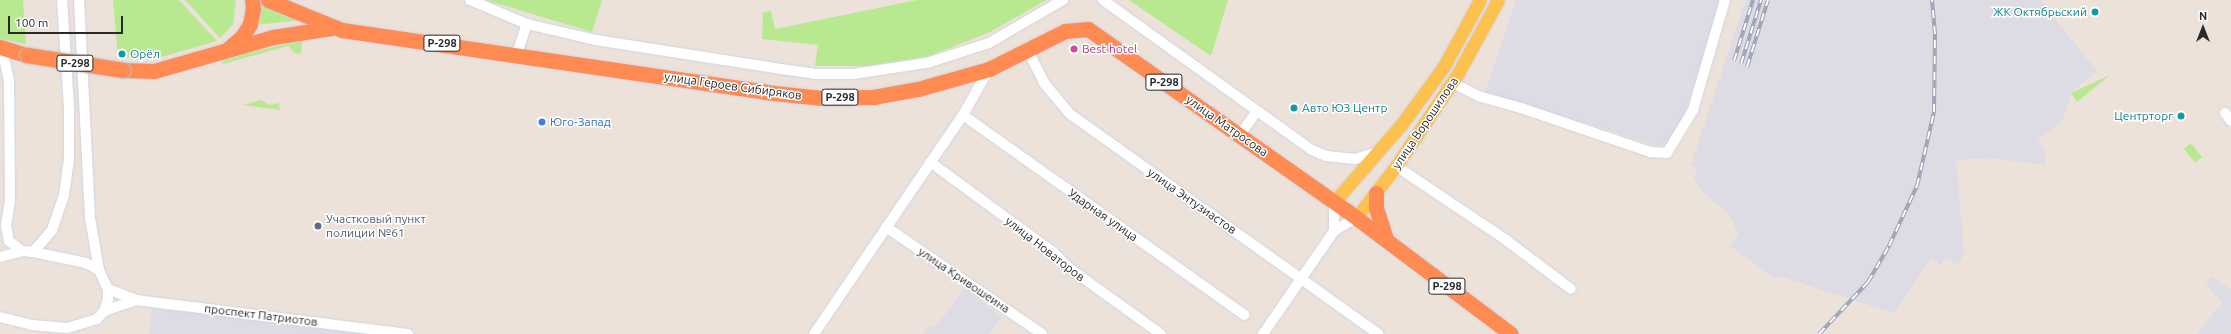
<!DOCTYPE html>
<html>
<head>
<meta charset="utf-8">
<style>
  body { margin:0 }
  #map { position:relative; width:2231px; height:334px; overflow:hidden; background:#ede2d9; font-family:Ubuntu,sans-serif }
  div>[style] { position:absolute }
  .industrial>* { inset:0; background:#dddbe4 }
  .green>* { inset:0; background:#b8e991; transform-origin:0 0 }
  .roads { filter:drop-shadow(0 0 1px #cfd5e4) drop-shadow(0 0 1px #cfd5e4) }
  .minor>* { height:10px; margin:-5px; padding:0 5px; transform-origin:5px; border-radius:5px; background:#fff }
  .major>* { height:13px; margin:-6.5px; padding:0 6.5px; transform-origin:6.5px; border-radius:6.5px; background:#fdc14f }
  .highway>* { height:15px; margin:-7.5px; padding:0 7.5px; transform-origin:7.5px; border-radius:7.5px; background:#ff8a52 }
  .rail>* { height:4px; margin-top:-2px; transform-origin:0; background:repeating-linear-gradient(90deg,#fff 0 8px,#9ca2b5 0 16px); box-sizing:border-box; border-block:1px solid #9ca2b5 }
  .bridges { filter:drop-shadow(0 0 1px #c3c3c3) drop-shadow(0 0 1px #c3c3c3) }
  .highway-bridge>* { height:15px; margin:-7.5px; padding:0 7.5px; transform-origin:7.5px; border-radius:7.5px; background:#ff8a52 }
  .dots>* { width:11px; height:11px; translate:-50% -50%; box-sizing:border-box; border:2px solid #fff; border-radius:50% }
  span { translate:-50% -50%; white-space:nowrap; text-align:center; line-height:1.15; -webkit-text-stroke:3px #fff; paint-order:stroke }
  .shield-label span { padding:1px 3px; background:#fff; border:1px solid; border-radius:3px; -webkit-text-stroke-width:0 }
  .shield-label { font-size:11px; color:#292929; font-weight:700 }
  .culture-label { font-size:12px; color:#0d838f }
  .right { translate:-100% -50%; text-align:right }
  .left { translate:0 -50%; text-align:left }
  .hotel-label { font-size:12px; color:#b23c85 }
  .street-label { font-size:12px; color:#292929 }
  .shop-label { font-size:12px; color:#366cbe }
  .service-label { font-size:12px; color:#4e5e75 }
  .north { position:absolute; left:2183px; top:8px; width:40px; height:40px; -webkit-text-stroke:3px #fff; paint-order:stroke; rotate:0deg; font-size:11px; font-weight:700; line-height:16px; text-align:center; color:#292929 }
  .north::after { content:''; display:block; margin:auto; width:14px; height:18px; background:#292929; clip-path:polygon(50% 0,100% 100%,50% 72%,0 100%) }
  .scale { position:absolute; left:8px; top:16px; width:115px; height:18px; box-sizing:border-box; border:2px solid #292929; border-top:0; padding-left:5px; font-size:12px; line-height:14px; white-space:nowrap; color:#292929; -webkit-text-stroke:3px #fff; paint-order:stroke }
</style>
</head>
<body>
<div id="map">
  <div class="industrial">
    <i style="clip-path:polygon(1516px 0,1721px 0,1682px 121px,1669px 141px,1660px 146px,1485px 92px)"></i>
    <i style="clip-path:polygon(1746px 0,2043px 0,2041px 2px,2097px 71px,2071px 93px,2063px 120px,2038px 140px,2046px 153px,2045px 165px,1989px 158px,1956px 160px,1964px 253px,1958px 265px,1946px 257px,1941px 265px,1931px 259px,1894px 313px,1782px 277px,1775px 278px,1730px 246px,1738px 234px,1729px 214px,1702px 192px,1694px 178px,1697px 168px,1691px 165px)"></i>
    <i style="clip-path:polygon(2212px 277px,2231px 290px,2231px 334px,2198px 334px,2213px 313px,2223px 304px,2206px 284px)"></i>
    <i style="clip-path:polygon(964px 289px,1002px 317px,989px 334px,923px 334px,930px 325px,935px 328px)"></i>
    <i style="clip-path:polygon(152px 308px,376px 333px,376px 334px,150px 334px)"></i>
  </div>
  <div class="green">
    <i style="clip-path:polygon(0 0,23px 0,26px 44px,0 39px)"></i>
    <i style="clip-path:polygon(113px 0,179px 0,217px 41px,158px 58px,118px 57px)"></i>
    <i style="clip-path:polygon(185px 0,236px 0,233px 25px,220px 38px)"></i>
    <i style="clip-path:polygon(486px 0,602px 0,592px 32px)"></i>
    <i style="clip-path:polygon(917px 0,1046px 0,990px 32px,929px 56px,869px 66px,815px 66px,818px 45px,762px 39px,763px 12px,771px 11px,775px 29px)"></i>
    <i style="clip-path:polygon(1129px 0,1228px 0,1211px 56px)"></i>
    <i style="clip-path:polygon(259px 3px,277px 12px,302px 20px,256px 25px)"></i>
    <i style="clip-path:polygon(302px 40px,301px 54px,295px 53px,288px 46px,223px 64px,222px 59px)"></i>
    <i style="clip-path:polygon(2110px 75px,2077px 102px,2071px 93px)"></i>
    <i style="clip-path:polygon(261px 100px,270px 105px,279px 103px,280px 110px,243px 105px)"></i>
    <i style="left:2191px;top:143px;width:18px;height:9px;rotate:52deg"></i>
  </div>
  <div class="roads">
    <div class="minor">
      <i style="left:79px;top:0;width:218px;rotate:87.1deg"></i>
      <i style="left:90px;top:218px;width:53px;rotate:80.2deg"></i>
      <i style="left:470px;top:0;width:62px;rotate:22.8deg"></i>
      <i style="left:527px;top:24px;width:71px;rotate:13.1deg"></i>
      <i style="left:596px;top:40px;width:187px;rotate:8.9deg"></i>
      <i style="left:781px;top:69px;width:35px;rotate:8deg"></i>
      <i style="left:816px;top:74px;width:37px"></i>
      <i style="left:853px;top:74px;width:75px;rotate:-8.5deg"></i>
      <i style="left:927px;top:63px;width:65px;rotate:-17.9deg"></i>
      <i style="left:989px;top:43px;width:86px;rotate:-30.2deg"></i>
      <i style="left:1103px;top:0;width:257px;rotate:35.7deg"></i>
      <i style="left:1312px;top:150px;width:15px;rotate:23deg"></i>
      <i style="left:1326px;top:156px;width:29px;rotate:6deg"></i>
      <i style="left:1355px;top:159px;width:24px;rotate:-17deg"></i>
      <i style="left:2px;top:48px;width:34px;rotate:78deg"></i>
      <i style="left:9px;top:81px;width:119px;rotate:89.5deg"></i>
      <i style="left:10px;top:200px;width:26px;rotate:99deg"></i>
      <i style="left:6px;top:226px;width:15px;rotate:79deg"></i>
      <i style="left:9px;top:241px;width:16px;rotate:38deg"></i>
      <i style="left:1027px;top:49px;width:38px;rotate:63deg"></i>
      <i style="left:1044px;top:83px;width:40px;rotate:50deg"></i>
      <i style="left:1070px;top:114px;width:379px;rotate:35.5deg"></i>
      <i style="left:517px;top:54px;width:32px;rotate:-72deg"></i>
      <i style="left:1451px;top:82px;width:30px;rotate:27deg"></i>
      <i style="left:1478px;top:96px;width:45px;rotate:15.6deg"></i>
      <i style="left:1521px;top:108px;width:136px;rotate:18.8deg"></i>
      <i style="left:1650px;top:152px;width:17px;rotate:3deg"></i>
      <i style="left:1667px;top:153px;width:50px;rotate:-58.8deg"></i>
      <i style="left:1693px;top:110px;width:115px;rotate:-73.8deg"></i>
      <i style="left:2225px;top:113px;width:10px;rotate:53deg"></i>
      <i style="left:963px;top:115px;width:345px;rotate:35.4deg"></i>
      <i style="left:1240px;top:135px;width:29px;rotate:-55deg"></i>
      <i style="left:930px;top:162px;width:152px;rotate:36.2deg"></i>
      <i style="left:1053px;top:252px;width:23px;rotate:45deg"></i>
      <i style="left:1069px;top:268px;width:113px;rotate:35.7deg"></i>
      <i style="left:1396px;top:166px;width:133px;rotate:33.9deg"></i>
      <i style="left:1506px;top:240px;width:81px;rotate:37deg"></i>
      <i style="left:886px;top:227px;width:189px;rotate:34.4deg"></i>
      <i style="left:1334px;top:231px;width:29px;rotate:-90deg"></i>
      <i style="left:33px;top:252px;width:29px;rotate:-49deg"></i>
      <i style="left:52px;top:230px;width:37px;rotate:-71deg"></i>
      <i style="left:64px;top:195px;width:35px;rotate:-82deg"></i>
      <i style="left:69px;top:160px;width:53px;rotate:-90deg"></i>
      <i style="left:69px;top:107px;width:107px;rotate:-93.7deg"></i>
      <i style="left:0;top:257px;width:23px;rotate:-15deg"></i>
      <i style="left:22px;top:251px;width:11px;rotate:5deg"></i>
      <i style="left:33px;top:252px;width:54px;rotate:11.7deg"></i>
      <i style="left:86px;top:263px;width:15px;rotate:28deg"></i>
      <i style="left:99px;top:270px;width:21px;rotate:65deg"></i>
      <i style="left:108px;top:289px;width:10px;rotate:90deg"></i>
      <i style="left:108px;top:299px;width:13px;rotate:108deg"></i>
      <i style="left:104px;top:311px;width:11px;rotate:131deg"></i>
      <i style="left:97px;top:319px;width:31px;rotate:163deg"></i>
      <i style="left:67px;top:328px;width:35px;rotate:-175deg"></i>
      <i style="left:32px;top:325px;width:33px;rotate:-166deg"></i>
      <i style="left:108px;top:289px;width:30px;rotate:21deg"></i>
      <i style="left:136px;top:300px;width:274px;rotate:7.1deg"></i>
      <i style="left:104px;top:311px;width:34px;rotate:-19deg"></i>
      <i style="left:814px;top:334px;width:265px;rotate:-55.8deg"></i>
      <i style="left:963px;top:115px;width:53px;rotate:-60.5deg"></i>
      <i style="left:1263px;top:334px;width:125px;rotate:-55.4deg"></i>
      <i style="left:1334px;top:231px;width:26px;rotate:-31deg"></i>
    </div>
    <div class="major">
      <i style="left:1334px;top:202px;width:102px;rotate:-49deg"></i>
      <i style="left:1401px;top:125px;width:73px;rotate:-53.9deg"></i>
      <i style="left:1444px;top:66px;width:75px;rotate:-61.4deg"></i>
      <i style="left:1356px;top:218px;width:66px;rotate:-52.4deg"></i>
      <i style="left:1396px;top:166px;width:110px;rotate:-56.2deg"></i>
      <i style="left:1457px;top:75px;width:85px;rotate:-61.3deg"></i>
    </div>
    <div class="highway">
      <i style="left:268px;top:0;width:80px;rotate:22.1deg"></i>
      <i style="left:342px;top:30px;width:428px;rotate:8.3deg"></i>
      <i style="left:765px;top:92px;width:57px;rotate:6deg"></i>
      <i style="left:822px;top:98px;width:51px;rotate:-1.1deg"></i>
      <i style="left:873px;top:97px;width:46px;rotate:-10.1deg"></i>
      <i style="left:918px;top:89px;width:74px;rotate:-15.7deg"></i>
      <i style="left:989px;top:69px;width:85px;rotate:-26.6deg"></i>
      <i style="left:1065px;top:31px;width:23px;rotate:-5deg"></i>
      <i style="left:1088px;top:29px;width:315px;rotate:35.1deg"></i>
      <i style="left:1346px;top:210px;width:206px;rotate:36.9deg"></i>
      <i style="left:0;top:47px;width:28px;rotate:17deg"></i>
      <i style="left:228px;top:49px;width:18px;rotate:-41deg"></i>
      <i style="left:242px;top:37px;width:15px;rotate:-58deg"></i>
      <i style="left:250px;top:24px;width:15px;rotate:-79deg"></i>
      <i style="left:253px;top:9px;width:9px;rotate:-96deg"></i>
      <i style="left:123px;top:70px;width:31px;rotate:2deg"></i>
      <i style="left:154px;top:71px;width:124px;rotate:-15.9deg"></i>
      <i style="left:273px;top:37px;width:60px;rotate:-8.7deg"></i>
      <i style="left:1376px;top:193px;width:15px;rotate:90deg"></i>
      <i style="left:1376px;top:208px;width:33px;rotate:72deg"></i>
    </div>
  </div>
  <div class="rail">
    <i style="left:1734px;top:61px;width:64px;rotate:-72.7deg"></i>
    <i style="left:1741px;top:64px;width:67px;rotate:-72.6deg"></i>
    <i style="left:1747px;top:67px;width:70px;rotate:-72.6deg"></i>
    <i style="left:1819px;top:334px;width:71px;rotate:-46.7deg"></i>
    <i style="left:1868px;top:282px;width:42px;rotate:-59.7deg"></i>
    <i style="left:1889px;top:246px;width:66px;rotate:-65deg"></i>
    <i style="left:1917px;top:186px;width:76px;rotate:-77.1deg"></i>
    <i style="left:1934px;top:112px;width:78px;rotate:-89.3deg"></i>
    <i style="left:1935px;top:34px;width:34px;rotate:-95deg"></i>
  </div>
  <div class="bridges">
    <div class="highway-bridge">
      <i style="left:27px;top:55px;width:97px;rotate:8.9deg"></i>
    </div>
  </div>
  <div class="dots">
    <i style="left:2095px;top:12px;background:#0f9aa8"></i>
    <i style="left:1074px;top:49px;background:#d1479c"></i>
    <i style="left:122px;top:54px;background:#0f9aa8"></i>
    <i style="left:1294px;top:108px;background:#0f9aa8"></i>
    <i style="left:2181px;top:116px;background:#0f9aa8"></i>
    <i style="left:542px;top:122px;background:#3f7fe0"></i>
    <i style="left:318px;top:226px;background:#5c6f8a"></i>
  </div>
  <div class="shield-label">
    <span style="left:442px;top:43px">Р-298</span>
    <span style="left:75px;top:63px">Р-298</span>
    <span style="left:1164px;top:82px">Р-298</span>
    <span style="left:840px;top:97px">Р-298</span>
    <span style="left:1447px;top:286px">Р-298</span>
  </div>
  <div class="culture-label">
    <span class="right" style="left:2087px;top:12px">ЖК Октябрьский</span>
    <span class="left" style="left:130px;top:54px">Орёл</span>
    <span class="left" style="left:1302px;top:108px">Авто ЮЗ Центр</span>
    <span class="right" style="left:2173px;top:116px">Центрторг</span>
  </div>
  <div class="hotel-label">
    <span class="left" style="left:1082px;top:49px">Best hotel</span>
  </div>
  <div class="street-label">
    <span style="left:733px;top:86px;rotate:8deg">улица Героев Сибиряков</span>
    <span style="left:1425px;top:123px;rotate:-56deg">улица Ворошилова</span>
    <span style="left:1227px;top:126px;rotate:35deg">улица Матросова</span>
    <span style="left:1192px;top:201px;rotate:35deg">улица Энтузиастов</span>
    <span style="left:1103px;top:215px;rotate:35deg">Ударная улица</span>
    <span style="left:1045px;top:249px;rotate:38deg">улица Новаторов</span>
    <span style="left:964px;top:280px;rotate:34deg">улица Кривошеина</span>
    <span style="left:261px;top:315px;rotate:7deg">проспект Патриотов</span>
  </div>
  <div class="shop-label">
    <span class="left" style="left:550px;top:122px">Юго-Запад</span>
  </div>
  <div class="service-label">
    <span class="left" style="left:326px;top:226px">Участковый пункт<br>полиции №61</span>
  </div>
  <div class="north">N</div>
  <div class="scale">100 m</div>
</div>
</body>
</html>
